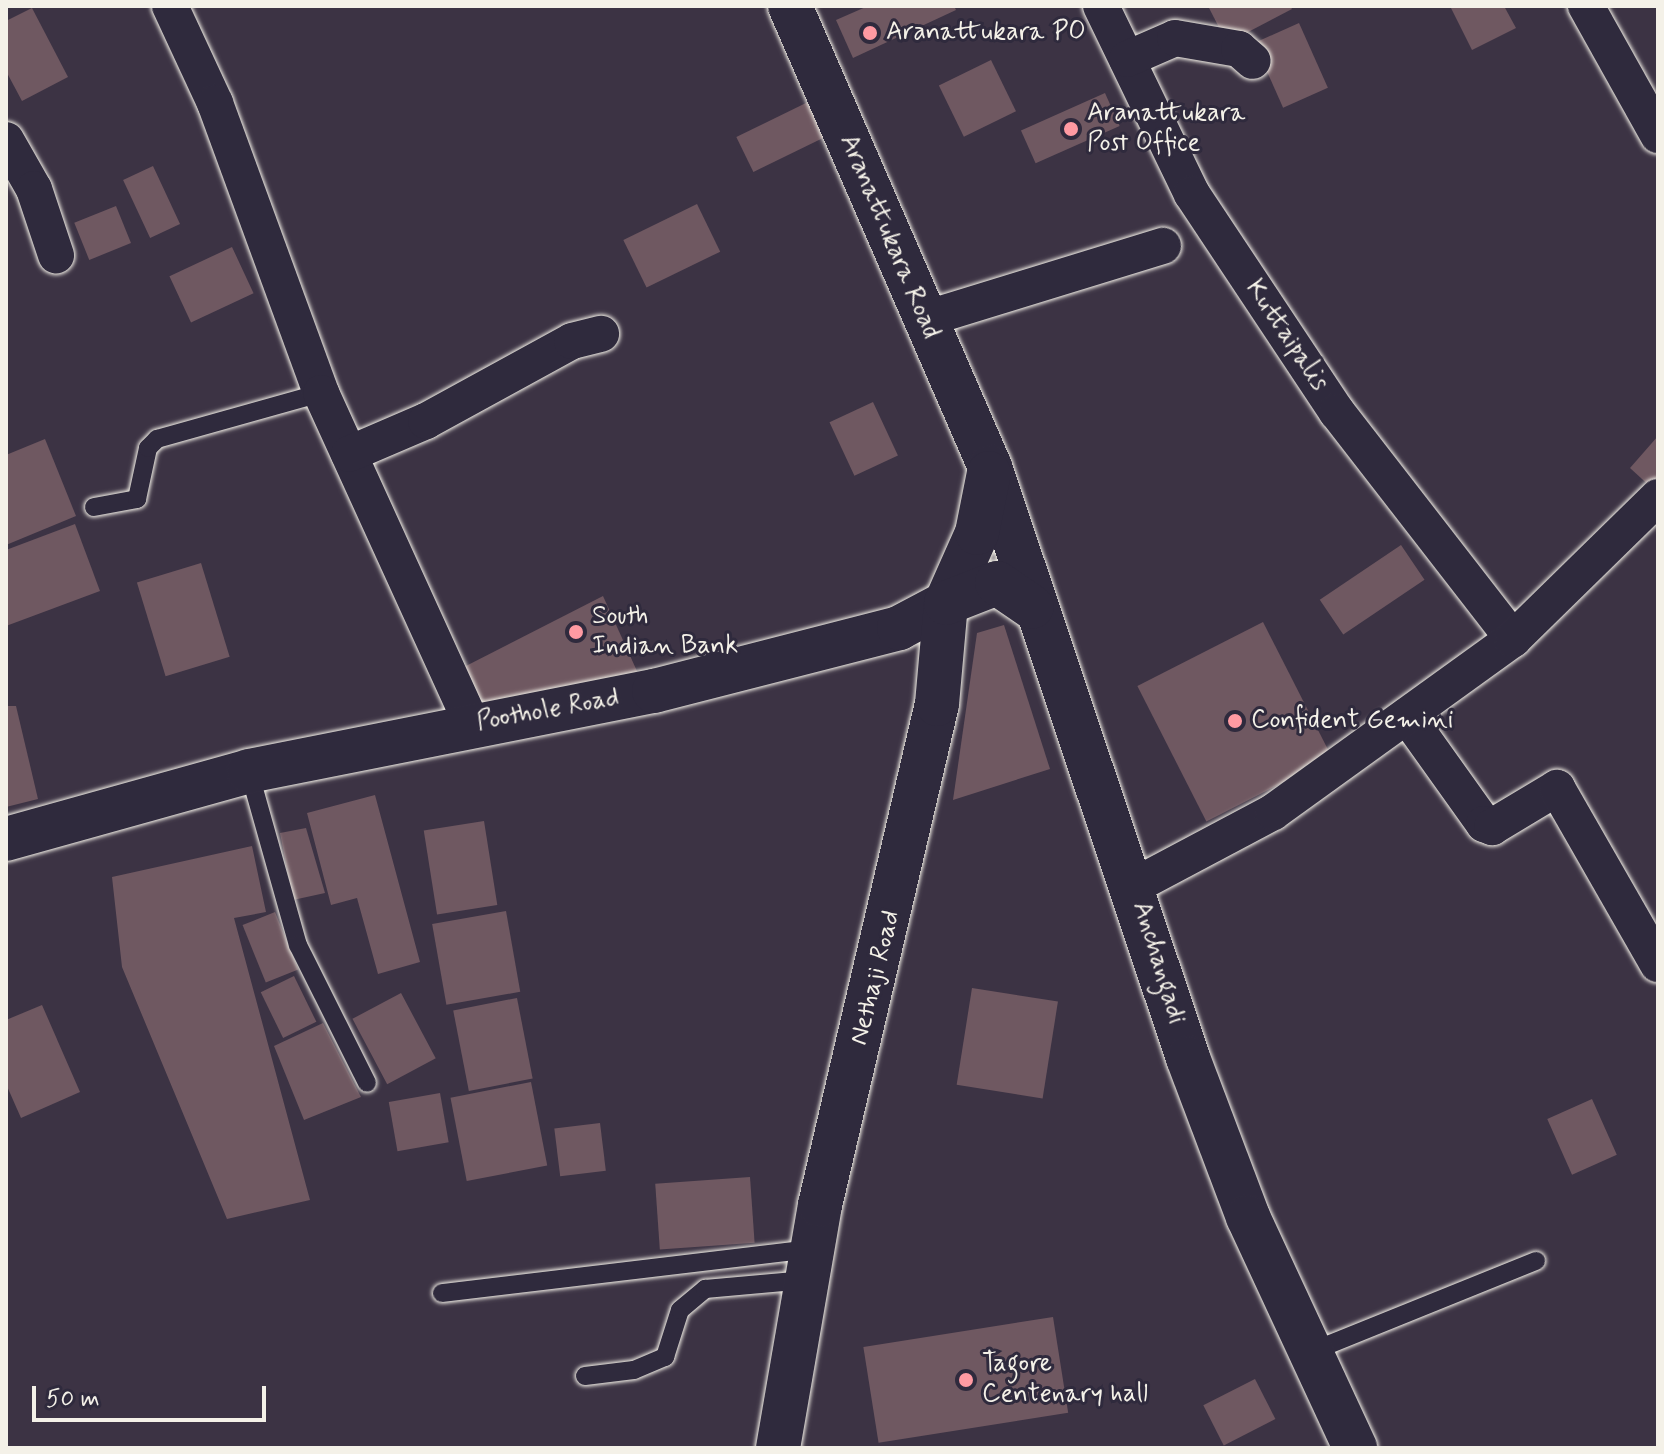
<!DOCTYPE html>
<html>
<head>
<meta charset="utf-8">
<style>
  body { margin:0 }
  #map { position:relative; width:1664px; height:1454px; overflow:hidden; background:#3c3344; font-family:Mynerve,sans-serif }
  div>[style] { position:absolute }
  .building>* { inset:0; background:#6f5861; transform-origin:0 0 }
  .roads { filter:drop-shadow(0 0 2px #f4f1e8) drop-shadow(0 0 2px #f4f1e8) }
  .lane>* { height:18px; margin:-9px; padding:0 9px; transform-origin:9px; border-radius:9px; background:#2f2a3d }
  .street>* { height:36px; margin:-18px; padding:0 18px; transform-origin:18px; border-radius:18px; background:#2f2a3d }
  .secondary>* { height:44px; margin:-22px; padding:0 22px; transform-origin:22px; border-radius:22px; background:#2f2a3d }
  .dots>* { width:22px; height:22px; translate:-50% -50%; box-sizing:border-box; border:4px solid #2f2a3d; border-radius:50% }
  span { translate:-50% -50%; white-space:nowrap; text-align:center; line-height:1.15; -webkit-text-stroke:6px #2f2a3d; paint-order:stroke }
  .poi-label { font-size:26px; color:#f4f1e8 }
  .left { translate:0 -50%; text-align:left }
  .street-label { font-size:26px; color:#f4f1e8 }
  .frame { position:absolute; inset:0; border:8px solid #f4f1e8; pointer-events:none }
  .scale { position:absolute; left:32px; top:1386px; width:234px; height:36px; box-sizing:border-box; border:4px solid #f4f1e8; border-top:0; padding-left:10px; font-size:24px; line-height:28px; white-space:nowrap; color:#f4f1e8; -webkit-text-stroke:6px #2f2a3d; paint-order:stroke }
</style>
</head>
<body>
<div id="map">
  <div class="building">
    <i style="clip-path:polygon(868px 6px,954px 6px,956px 10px,853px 58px,836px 20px)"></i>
    <i style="clip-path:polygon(1208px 6px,1290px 6px,1292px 9px,1227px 43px)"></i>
    <i style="clip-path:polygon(1450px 6px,1504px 6px,1516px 28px,1472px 50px)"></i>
    <i style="clip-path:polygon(32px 8px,68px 77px,22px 101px,6px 71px,6px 21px)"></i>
    <i style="left:1299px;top:23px;width:71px;height:49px;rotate:66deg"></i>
    <i style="left:991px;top:60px;width:57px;height:58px;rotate:64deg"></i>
    <i style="left:1105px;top:93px;width:36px;height:92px;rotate:66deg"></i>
    <i style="left:810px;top:101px;width:39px;height:82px;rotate:64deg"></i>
    <i style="left:153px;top:166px;width:64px;height:33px;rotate:65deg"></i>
    <i style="left:697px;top:204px;width:53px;height:82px;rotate:64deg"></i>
    <i style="left:116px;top:206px;width:40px;height:45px;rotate:68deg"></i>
    <i style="left:232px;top:247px;width:51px;height:69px;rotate:65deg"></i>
    <i style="left:873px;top:402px;width:59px;height:48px;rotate:65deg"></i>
    <i style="clip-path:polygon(1658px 436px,1658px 486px,1654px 490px,1630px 468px)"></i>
    <i style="clip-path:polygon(45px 439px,76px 516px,6px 545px,6px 455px)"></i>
    <i style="clip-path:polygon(75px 524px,100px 591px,6px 626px,6px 550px)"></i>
    <i style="left:1401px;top:545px;width:42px;height:98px;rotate:56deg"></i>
    <i style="left:201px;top:563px;width:98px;height:67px;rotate:73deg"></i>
    <i style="clip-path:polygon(603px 596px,641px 680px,486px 712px,462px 668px)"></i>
    <i style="left:1263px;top:622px;width:152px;height:141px;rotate:63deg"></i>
    <i style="clip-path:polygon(1004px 625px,1050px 769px,953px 800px,977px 633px)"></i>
    <i style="clip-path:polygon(6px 706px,16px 706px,38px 799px,6px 807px)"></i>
    <i style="clip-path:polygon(375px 795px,420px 962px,378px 974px,357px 898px,331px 905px,307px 813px)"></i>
    <i style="left:484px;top:821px;width:85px;height:61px;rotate:81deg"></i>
    <i style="clip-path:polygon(306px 828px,325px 893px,293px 900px,280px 833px)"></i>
    <i style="clip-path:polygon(252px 846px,266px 912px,234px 918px,310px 1200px,227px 1219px,122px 967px,112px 877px)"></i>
    <i style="left:506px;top:911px;width:82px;height:75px;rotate:80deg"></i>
    <i style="left:275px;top:912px;width:62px;height:35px;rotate:68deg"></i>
    <i style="left:294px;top:976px;width:51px;height:37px;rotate:64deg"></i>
    <i style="left:972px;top:988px;width:87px;height:98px;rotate:9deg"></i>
    <i style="left:401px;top:993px;width:74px;height:55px;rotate:62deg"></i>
    <i style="left:517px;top:998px;width:82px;height:65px;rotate:79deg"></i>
    <i style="clip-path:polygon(42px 1005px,80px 1092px,21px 1118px,6px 1084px,6px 1020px)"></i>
    <i style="clip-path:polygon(323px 1023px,361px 1097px,304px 1120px,274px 1046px)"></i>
    <i style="left:531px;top:1082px;width:85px;height:82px;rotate:79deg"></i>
    <i style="left:440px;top:1093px;width:50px;height:52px;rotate:80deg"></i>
    <i style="left:1592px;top:1099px;width:61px;height:49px;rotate:66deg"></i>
    <i style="left:600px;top:1123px;width:48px;height:46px;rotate:83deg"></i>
    <i style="left:750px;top:1177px;width:66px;height:95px;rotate:86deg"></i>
    <i style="left:1053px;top:1317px;width:97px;height:192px;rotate:81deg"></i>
    <i style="left:1255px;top:1379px;width:45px;height:58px;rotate:63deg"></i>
  </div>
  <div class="roads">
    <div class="lane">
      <i style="left:94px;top:507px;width:44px;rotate:-10.5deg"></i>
      <i style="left:137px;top:499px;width:52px;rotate:-77.8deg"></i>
      <i style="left:148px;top:448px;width:13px;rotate:-45deg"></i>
      <i style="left:157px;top:439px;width:170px;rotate:-15.7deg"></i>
      <i style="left:249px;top:771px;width:181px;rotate:74.3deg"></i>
      <i style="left:298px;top:945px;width:154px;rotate:63.4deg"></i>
      <i style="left:442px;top:1293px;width:373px;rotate:-6.8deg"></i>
      <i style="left:1308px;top:1353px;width:246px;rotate:-22deg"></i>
      <i style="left:585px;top:1376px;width:49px;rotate:-7deg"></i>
      <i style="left:634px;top:1370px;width:34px;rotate:-23deg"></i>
      <i style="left:665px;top:1357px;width:49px;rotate:-72.3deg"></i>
      <i style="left:680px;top:1310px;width:33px;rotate:-40deg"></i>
      <i style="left:705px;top:1289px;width:101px;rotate:-5.1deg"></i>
    </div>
    <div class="street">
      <i style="left:170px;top:6px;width:107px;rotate:65.1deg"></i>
      <i style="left:215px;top:103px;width:309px;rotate:69.9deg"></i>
      <i style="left:321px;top:393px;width:365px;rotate:65.5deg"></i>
      <i style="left:1101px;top:6px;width:209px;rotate:64.2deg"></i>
      <i style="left:1192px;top:194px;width:262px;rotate:56.4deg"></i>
      <i style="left:1337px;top:412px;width:287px;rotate:52.2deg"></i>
      <i style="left:1586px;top:6px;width:148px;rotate:60.8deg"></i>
      <i style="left:1127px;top:59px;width:52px;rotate:-23.6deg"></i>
      <i style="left:1175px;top:38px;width:65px;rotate:9.8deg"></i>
      <i style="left:1239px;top:49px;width:18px;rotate:41deg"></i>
      <i style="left:6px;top:140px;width:56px;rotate:60.3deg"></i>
      <i style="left:34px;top:189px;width:70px;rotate:71.6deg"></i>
      <i style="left:925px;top:319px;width:249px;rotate:-17.1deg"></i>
      <i style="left:349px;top:454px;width:84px;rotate:-23.2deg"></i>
      <i style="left:426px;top:421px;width:166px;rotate:-28.7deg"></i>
      <i style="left:572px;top:341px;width:30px;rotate:-14deg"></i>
      <i style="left:1407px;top:716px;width:133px;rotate:54.5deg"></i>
      <i style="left:1484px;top:824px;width:9px;rotate:21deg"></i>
      <i style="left:1492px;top:827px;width:76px;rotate:-31deg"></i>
      <i style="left:1557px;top:788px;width:203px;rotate:60.2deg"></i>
      <i style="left:1134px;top:886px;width:157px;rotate:-28deg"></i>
      <i style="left:1273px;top:812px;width:296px;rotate:-35.8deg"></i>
      <i style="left:1513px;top:639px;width:203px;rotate:-44.4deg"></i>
    </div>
    <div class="secondary">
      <i style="left:790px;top:6px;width:503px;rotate:66.55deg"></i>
      <i style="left:990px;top:467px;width:623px;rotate:71.48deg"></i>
      <i style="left:1188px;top:1058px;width:170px;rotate:69.3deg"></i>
      <i style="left:1248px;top:1217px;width:255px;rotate:65.1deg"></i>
      <i style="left:6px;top:839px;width:252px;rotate:-15.6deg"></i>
      <i style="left:249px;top:771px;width:413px;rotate:-11.2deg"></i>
      <i style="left:654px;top:691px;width:253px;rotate:-14.4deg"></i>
      <i style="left:899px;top:628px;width:53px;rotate:-28deg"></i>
      <i style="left:946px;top:603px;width:77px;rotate:-66.1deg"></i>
      <i style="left:977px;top:533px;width:61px;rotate:-78.7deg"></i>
      <i style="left:778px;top:1448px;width:247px;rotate:-80.2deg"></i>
      <i style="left:820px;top:1205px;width:514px;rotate:-76.86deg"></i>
      <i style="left:937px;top:704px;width:101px;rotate:-84.9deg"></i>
      <i style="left:946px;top:603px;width:55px;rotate:-21.4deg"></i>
      <i style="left:997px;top:583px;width:42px;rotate:34.4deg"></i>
    </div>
  </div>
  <div class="dots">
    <i style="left:870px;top:33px;background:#ff9aa2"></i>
    <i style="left:1071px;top:129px;background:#ff9aa2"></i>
    <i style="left:576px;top:632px;background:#ff9aa2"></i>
    <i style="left:1235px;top:721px;background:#ff9aa2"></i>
    <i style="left:966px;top:1380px;background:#ff9aa2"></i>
  </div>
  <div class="poi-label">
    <span class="left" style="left:886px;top:33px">Aranattukara PO</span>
    <span class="left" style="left:1087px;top:129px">Aranattukara<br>Post Office</span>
    <span class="left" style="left:592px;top:632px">South<br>Indian Bank</span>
    <span class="left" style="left:1251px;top:721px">Confident Gemini</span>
    <span class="left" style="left:982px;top:1380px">Tagore<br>Centenary hall</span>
  </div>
  <div class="street-label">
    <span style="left:889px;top:237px;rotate:67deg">Aranattukara Road</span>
    <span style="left:1286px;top:336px;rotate:56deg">Kuttaipalis</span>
    <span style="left:548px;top:711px;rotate:-10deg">Poothole Road</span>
    <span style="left:1158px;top:963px;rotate:73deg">Anchangadi</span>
    <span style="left:876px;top:978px;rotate:-76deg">Nethaji Road</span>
  </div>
  <div class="frame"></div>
  <div class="scale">50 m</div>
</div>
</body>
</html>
